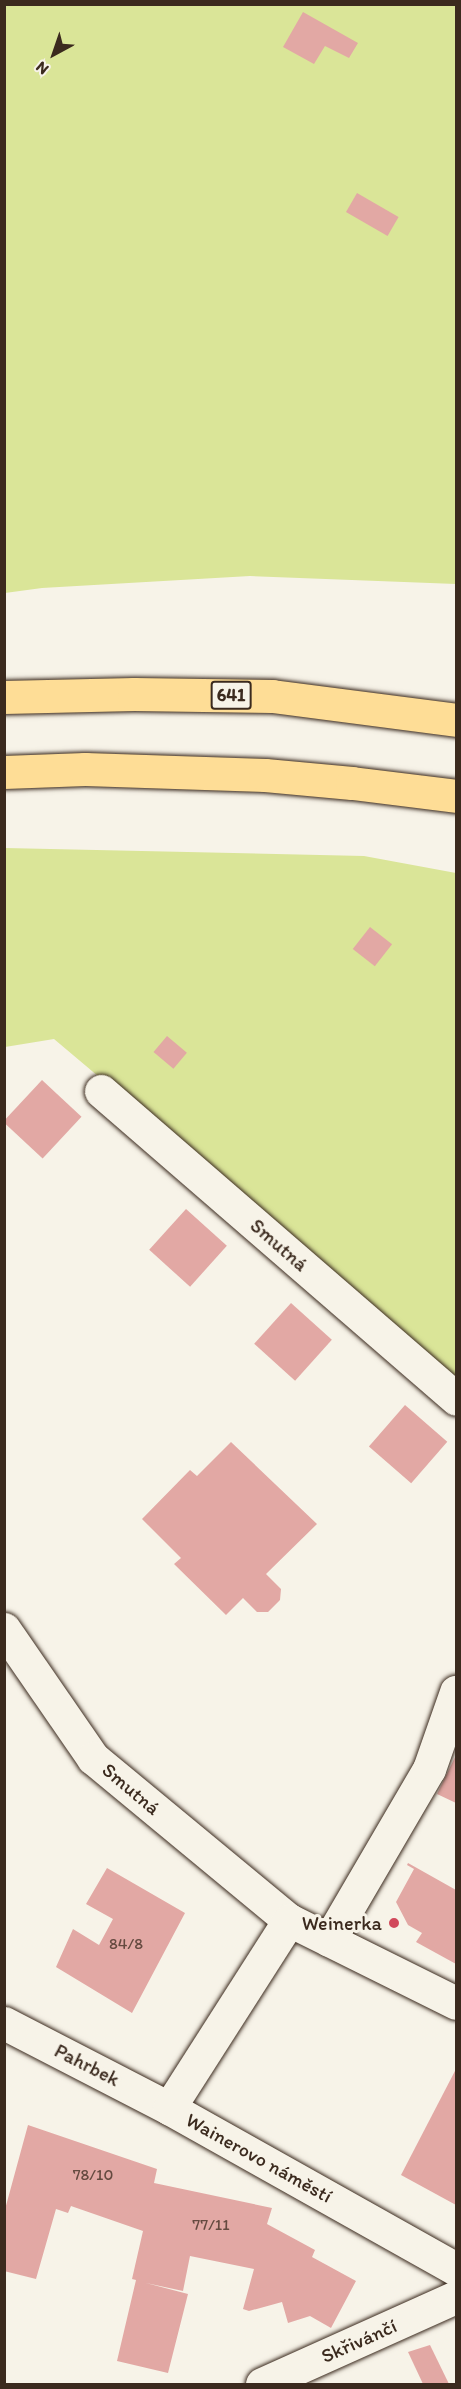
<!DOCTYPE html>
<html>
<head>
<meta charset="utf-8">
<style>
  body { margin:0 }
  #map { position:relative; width:461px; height:2389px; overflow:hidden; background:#f7f3e8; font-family:Itim,sans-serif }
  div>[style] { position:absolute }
  .green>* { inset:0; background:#dae598 }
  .building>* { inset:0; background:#e2a8a4; transform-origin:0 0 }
  .roads { filter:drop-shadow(0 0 2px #3b2a1e) drop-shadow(0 0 2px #3b2a1e) }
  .minor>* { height:33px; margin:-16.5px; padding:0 16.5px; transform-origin:16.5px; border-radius:16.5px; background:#f7f3e8 }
  .highway>* { height:33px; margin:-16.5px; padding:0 16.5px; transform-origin:16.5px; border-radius:16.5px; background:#fedd96 }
  .dots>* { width:16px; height:16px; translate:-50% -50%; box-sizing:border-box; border:3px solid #f7f3e8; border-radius:50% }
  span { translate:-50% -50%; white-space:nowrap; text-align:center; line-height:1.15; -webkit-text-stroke:6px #f7f3e8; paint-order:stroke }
  .number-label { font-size:16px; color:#654a40 }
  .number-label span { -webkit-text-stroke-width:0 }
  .shield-label span { padding:2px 4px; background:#f7f3e8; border:2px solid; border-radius:4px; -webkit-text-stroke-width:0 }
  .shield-label { font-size:18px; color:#3b2a1e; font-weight:700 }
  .street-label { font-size:20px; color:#3b2a1e }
  .poi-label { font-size:20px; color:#3b2a1e }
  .right { translate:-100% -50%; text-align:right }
  .frame { position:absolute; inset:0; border:6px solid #3b2a1e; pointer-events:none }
  .north { position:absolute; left:24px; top:24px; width:60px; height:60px; -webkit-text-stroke:4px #f7f3e8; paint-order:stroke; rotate:220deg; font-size:16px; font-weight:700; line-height:24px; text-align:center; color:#3b2a1e }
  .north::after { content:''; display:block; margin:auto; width:21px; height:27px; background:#3b2a1e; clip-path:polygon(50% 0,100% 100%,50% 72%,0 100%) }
</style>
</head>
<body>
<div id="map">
  <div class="green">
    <i style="clip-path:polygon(4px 5px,456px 5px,456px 584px,250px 576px,42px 588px,5px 593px)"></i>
    <i style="clip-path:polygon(5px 848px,364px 856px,456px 873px,456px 1378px,54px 1039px,5px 1047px)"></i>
  </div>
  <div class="building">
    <i style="clip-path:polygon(303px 12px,358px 43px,349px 58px,325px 46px,314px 64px,283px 47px)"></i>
    <i style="left:357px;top:193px;width:48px;height:22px;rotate:30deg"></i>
    <i style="left:370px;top:927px;width:28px;height:28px;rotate:38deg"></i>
    <i style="left:167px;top:1036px;width:26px;height:21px;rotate:40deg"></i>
    <i style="left:42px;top:1080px;width:54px;height:57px;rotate:43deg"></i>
    <i style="left:186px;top:1209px;width:55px;height:55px;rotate:42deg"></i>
    <i style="left:291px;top:1303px;width:55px;height:55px;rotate:42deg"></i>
    <i style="left:405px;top:1405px;width:56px;height:55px;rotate:41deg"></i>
    <i style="clip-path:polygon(231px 1442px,317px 1524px,266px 1574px,281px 1589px,280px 1600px,268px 1612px,257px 1612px,243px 1598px,226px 1615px,174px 1564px,181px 1558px,142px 1519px,190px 1470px,197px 1476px)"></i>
    <i style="clip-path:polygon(456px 1755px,456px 1803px,437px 1794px)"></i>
    <i style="clip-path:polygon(408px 1863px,456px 1890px,456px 1964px,416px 1942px,422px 1933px,408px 1925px,396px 1902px,414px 1869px,407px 1865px)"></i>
    <i style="clip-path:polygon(107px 1868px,185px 1913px,132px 2013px,56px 1967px,73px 1929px,99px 1945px,113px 1919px,86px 1904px)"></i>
    <i style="clip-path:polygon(456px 2069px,456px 2205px,401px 2175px)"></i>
    <i style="clip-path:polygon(28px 2125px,157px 2169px,154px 2183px,272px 2208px,267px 2224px,315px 2250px,312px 2257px,356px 2281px,331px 2328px,310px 2316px,288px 2323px,282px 2302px,249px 2311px,243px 2309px,254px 2269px,190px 2256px,183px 2291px,146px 2283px,188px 2294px,168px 2373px,117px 2361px,136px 2280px,132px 2279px,143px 2231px,71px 2206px,68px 2213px,56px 2209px,36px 2279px,4px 2271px,4px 2213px)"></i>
    <i style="clip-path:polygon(430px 2345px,449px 2384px,423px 2384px,408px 2352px)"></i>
  </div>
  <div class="roads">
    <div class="minor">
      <i style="left:101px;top:1091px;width:470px;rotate:40.9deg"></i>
      <i style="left:4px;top:1629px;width:157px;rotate:55.4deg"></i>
      <i style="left:93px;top:1758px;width:254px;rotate:39.6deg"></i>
      <i style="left:289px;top:1920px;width:186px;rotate:26.4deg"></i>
      <i style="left:329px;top:1940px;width:198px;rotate:-59.7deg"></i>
      <i style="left:429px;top:1769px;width:82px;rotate:-70.7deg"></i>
      <i style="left:4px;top:2023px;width:186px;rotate:27.3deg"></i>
      <i style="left:169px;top:2108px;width:329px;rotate:29.3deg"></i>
      <i style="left:169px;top:2108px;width:223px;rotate:-57.4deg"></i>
      <i style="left:262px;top:2384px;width:213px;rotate:-24.2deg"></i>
    </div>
    <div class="highway">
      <i style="left:4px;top:697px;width:130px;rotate:-1.3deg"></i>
      <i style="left:134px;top:694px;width:138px;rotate:0.8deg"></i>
      <i style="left:272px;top:696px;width:186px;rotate:7.4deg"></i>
      <i style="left:4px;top:772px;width:81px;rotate:-2.1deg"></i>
      <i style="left:85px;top:769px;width:180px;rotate:1.9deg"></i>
      <i style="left:265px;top:775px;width:87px;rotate:5.3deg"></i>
      <i style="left:352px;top:783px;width:105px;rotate:7.1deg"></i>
    </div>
  </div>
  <div class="dots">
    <i style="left:394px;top:1923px;background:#d1495b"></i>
  </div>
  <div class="number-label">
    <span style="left:126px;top:1944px">84/8</span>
    <span style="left:93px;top:2175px">78/10</span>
    <span style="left:211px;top:2225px">77/11</span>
  </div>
  <div class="shield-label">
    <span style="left:231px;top:695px">641</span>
  </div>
  <div class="street-label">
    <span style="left:279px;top:1245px;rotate:41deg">Smutná</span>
    <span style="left:131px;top:1789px;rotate:40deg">Smutná</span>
    <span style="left:87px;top:2065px;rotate:27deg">Pahrbek</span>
    <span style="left:259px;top:2158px;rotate:29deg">Wainerovo náměstí</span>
    <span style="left:359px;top:2341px;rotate:-24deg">Skřivánčí</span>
  </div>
  <div class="poi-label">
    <span class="right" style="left:382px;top:1923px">Weinerka</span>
  </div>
  <div class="frame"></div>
  <div class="north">N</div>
</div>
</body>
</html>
